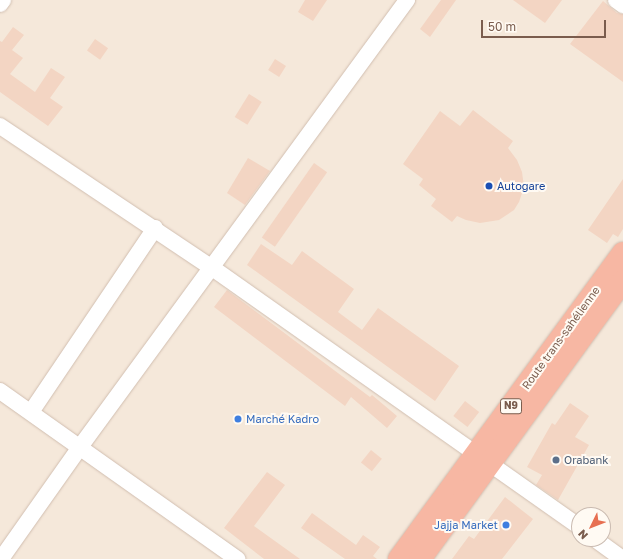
<!DOCTYPE html>
<html>
<head>
<meta charset="utf-8">
<style>
  body { margin:0 }
  #map { position:relative; width:623px; height:559px; overflow:hidden; background:#fdf6ec; font-family:"Golos Text",sans-serif }
  div>[style] { position:absolute }
  .residential>* { inset:0; background:#f5e8da }
  .building>* { inset:0; background:#f3d5c3; transform-origin:0 0 }
  .roads { filter:drop-shadow(0 0 1px #d1beb0) drop-shadow(0 0 1px #d1beb0) }
  .street>* { height:16px; margin:-8px; padding:0 8px; transform-origin:8px; border-radius:8px; background:#fff }
  .highway>* { height:22px; margin:-11px; padding:0 11px; transform-origin:11px; border-radius:11px; background:#f7b7a3 }
  .dots>* { width:11px; height:11px; translate:-50% -50%; box-sizing:border-box; border:2px solid #fffaf3; border-radius:50% }
  span { translate:-50% -50%; white-space:nowrap; text-align:center; line-height:1.15; -webkit-text-stroke:4px #fffaf3; paint-order:stroke }
  .shield-label span { padding:1px 3px; background:#fffaf3; border:1px solid; border-radius:3px; -webkit-text-stroke-width:0 }
  .shield-label { font-size:10px; color:#7a5c4d; font-weight:700 }
  .transit-label { font-size:11px; color:#164399 }
  .left { translate:0 -50%; text-align:left }
  .street-label { font-size:11px; color:#7a5c4d }
  .shop-label { font-size:11px; color:#366cbe }
  .right { translate:-100% -50%; text-align:right }
  .service-label { font-size:11px; color:#4e5e75 }
  .north { position:absolute; left:571px; top:507px; width:40px; height:40px; box-sizing:border-box; background:#fffaf3; border:1px solid #cabbb1; border-radius:50%; rotate:227deg; font-size:11px; font-weight:700; line-height:16px; text-align:center; color:#7a5c4d }
  .north::after { content:''; display:block; margin:auto; width:14px; height:18px; background:#e76f51; clip-path:polygon(50% 0,100% 100%,50% 72%,0 100%) }
  .scale { position:absolute; left:481px; top:20px; width:125px; height:18px; box-sizing:border-box; border:2px solid #7a5c4d; border-top:0; padding-left:5px; font-size:12px; line-height:14px; white-space:nowrap; color:#7a5c4d; -webkit-text-stroke:3px #fffaf3; paint-order:stroke }
</style>
</head>
<body>
<div id="map">
  <div class="residential">
    <i style="clip-path:polygon(evenodd,0 0,623px 0,623px 559px,0 559px,0 0,579px 515px,603px 515px,603px 539px,579px 539px,579px 515px)"></i>
  </div>
  <div class="building">
    <i style="clip-path:polygon(305px 0,327px 0,313px 21px,298px 12px)"></i>
    <i style="clip-path:polygon(441px 0,456px 0,430px 37px,420px 29px)"></i>
    <i style="clip-path:polygon(513px 0,562px 0,545px 23px)"></i>
    <i style="clip-path:polygon(603px 1px,617px 13px,623px 14px,623px 82px,570px 44px)"></i>
    <i style="clip-path:polygon(13px 27px,24px 35px,12px 50px,23px 58px,10px 74px,35px 92px,51px 68px,65px 77px,50px 98px,63px 107px,48px 126px,0 92px,0 41px,2px 42px)"></i>
    <i style="left:95px;top:39px;width:16px;height:14px;rotate:35deg"></i>
    <i style="left:275px;top:59px;width:13px;height:13px;rotate:32deg"></i>
    <i style="left:249px;top:94px;width:15px;height:27px;rotate:32deg"></i>
    <i style="clip-path:polygon(473px 110px,513px 141px,508px 148px,517px 160px,522px 172px,524px 187px,519px 202px,514px 210px,499px 220px,480px 223px,466px 220px,457px 216px,452px 222px,431px 206px,436px 199px,419px 185px,423px 179px,403px 164px,440px 111px,460px 126px)"></i>
    <i style="clip-path:polygon(248px 158px,270px 171px,245px 205px,227px 193px)"></i>
    <i style="left:314px;top:163px;width:16px;height:91px;rotate:35deg"></i>
    <i style="clip-path:polygon(623px 179px,623px 229px,618px 237px,613px 234px,607px 243px,588px 230px)"></i>
    <i style="clip-path:polygon(261px 244px,292px 265px,302px 251px,354px 289px,338px 312px,362px 330px,378px 308px,459px 366px,435px 401px,247px 265px)"></i>
    <i style="clip-path:polygon(227px 290px,370px 397px,372px 395px,397px 416px,387px 428px,351px 397px,345px 406px,214px 307px)"></i>
    <i style="left:465px;top:401px;width:18px;height:19px;rotate:38deg"></i>
    <i style="clip-path:polygon(570px 403px,589px 416px,575px 437px,589px 445px,558px 500px,536px 485px,542px 475px,527px 467px,552px 423px,555px 425px)"></i>
    <i style="left:371px;top:450px;width:14px;height:16px;rotate:39deg"></i>
    <i style="clip-path:polygon(267px 472px,285px 485px,254px 526px,300px 559px,264px 559px,224px 528px)"></i>
    <i style="clip-path:polygon(505px 497px,533px 519px,502px 559px,452px 559px,469px 536px,474px 539px)"></i>
    <i style="clip-path:polygon(312px 513px,356px 545px,363px 535px,380px 547px,373px 556px,377px 559px,345px 559px,301px 528px)"></i>
  </div>
  <div class="roads">
    <div class="street">
      <i style="left:616px;top:0;width:9px;rotate:36deg"></i>
      <i style="left:0;top:4px;width:5px;rotate:-53deg"></i>
      <i style="left:0;top:126px;width:254px;rotate:33.8deg"></i>
      <i style="left:211px;top:267px;width:451px;rotate:35.2deg"></i>
      <i style="left:0;top:391px;width:291px;rotate:35.3deg"></i>
      <i style="left:31px;top:412px;width:222px;rotate:-56deg"></i>
      <i style="left:595px;top:539px;width:34px;rotate:36deg"></i>
      <i style="left:1px;top:559px;width:137px;rotate:-54.8deg"></i>
      <i style="left:80px;top:447px;width:554px;rotate:-53.81deg"></i>
    </div>
    <div class="highway">
      <i style="left:399px;top:559px;width:379px;rotate:-53.8deg"></i>
      <i style="left:420px;top:559px;width:344px;rotate:-53.9deg"></i>
    </div>
  </div>
  <div class="dots">
    <i style="left:489px;top:186px;background:#1a4fb4"></i>
    <i style="left:238px;top:419px;background:#3f7fe0"></i>
    <i style="left:556px;top:460px;background:#5c6f8a"></i>
    <i style="left:506px;top:525px;background:#3f7fe0"></i>
  </div>
  <div class="shield-label">
    <span style="left:511px;top:406px">N9</span>
  </div>
  <div class="transit-label">
    <span class="left" style="left:497px;top:186px">Autogare</span>
  </div>
  <div class="street-label">
    <span style="left:561px;top:338px;rotate:-54deg">Route trans-sahélienne</span>
  </div>
  <div class="shop-label">
    <span class="left" style="left:246px;top:419px">Marché Kadro</span>
    <span class="right" style="left:498px;top:525px">Jajja Market</span>
  </div>
  <div class="service-label">
    <span class="left" style="left:564px;top:460px">Orabank</span>
  </div>
  <div class="north">N</div>
  <div class="scale">50 m</div>
</div>
</body>
</html>
